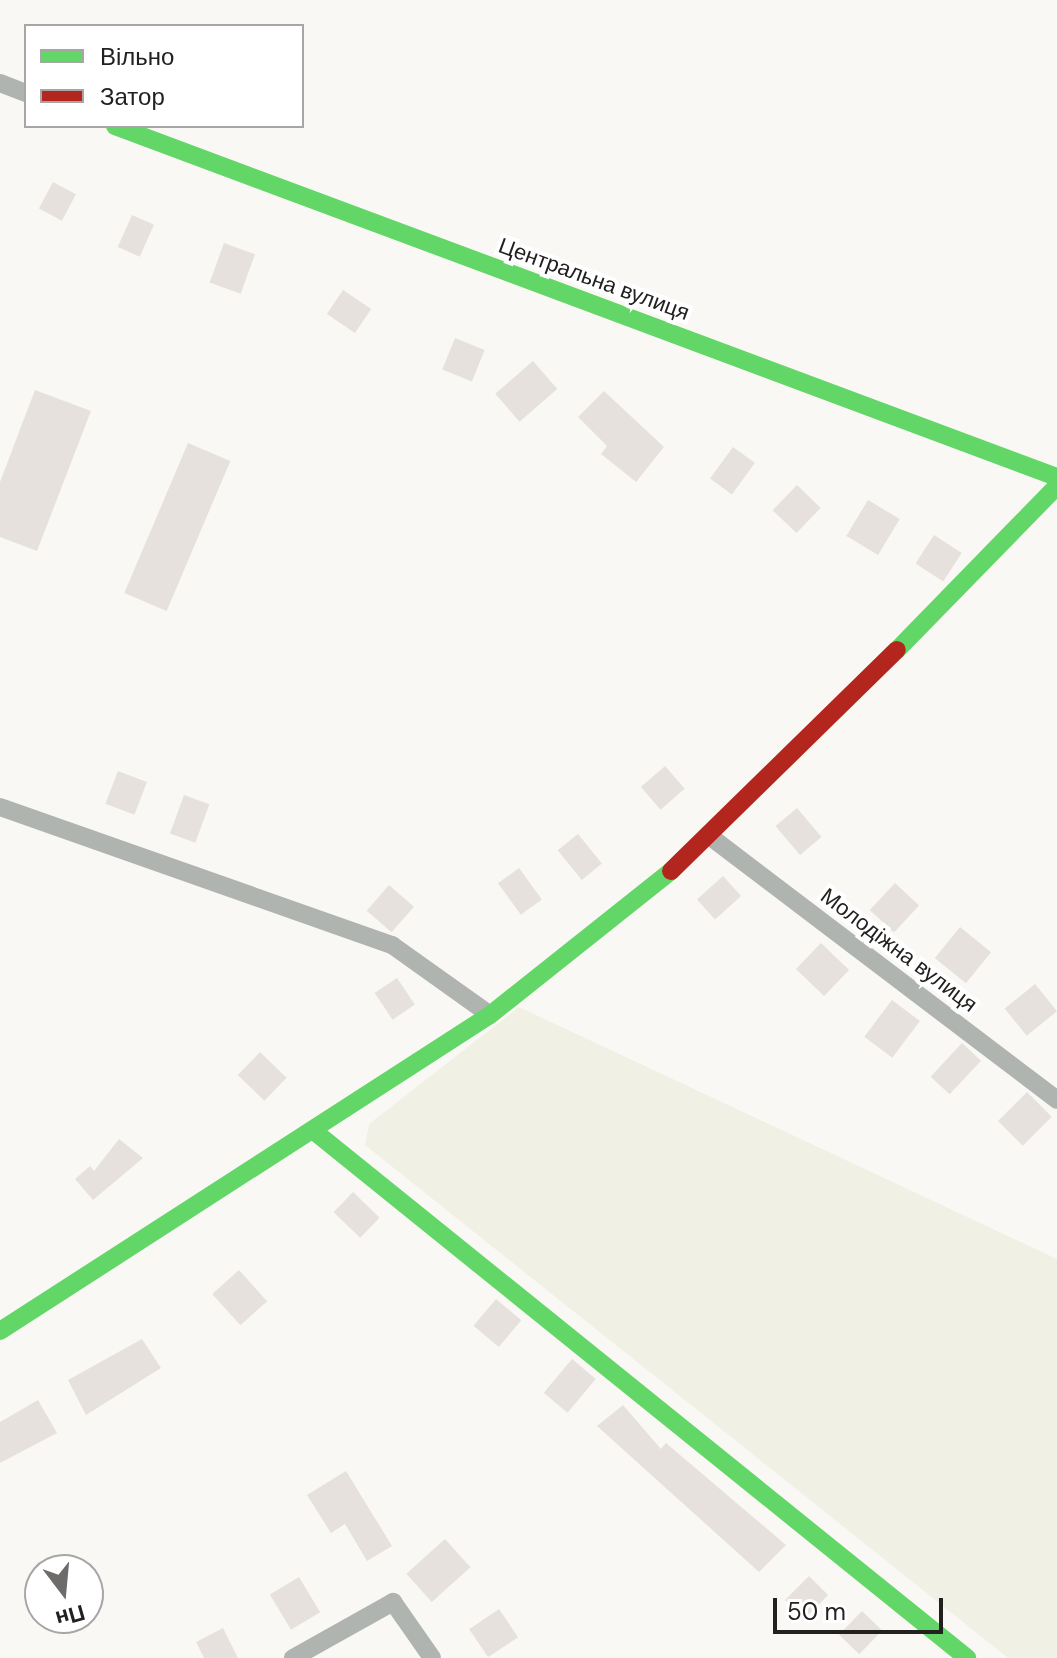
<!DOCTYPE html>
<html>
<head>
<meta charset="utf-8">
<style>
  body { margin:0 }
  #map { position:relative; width:1057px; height:1658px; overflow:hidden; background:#faf8f5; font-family:"DM Sans",sans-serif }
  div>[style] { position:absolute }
  .green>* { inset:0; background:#f0f1e4 }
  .building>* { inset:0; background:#e6e1dc; transform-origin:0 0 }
  .street>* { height:18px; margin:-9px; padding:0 9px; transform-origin:9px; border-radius:9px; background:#b0b4b1 }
  .fast>* { height:18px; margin:-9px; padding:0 9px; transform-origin:9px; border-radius:9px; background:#63d668 }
  .jam>* { height:18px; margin:-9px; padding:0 9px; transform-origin:9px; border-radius:9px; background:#b3261e }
  span { translate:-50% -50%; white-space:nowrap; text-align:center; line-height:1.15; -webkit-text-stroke:8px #fff; paint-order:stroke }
  .street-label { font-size:22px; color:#232120 }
  .legend { position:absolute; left:24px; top:24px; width:280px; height:104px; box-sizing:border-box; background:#fff; border:2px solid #a7a6a6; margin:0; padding:10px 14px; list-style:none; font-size:24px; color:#232120 }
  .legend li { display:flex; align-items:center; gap:16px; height:40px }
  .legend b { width:40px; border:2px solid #a7a6a6 }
  .north { position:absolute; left:24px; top:1554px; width:80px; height:80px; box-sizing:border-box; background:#fff; border:2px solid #a7a6a6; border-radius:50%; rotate:164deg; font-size:22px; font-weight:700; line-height:32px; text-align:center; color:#232120 }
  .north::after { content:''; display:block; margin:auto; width:28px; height:36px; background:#6e6c6b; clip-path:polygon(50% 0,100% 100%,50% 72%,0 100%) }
  .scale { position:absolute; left:773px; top:1598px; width:170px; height:36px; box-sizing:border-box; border:4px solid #232120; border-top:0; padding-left:10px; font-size:24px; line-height:28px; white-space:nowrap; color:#232120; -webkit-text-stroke:6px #fff; paint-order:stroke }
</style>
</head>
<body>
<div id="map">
  <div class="green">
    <i style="clip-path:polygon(519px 1007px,1057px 1259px,1057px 1658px,1008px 1658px,365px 1145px,369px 1124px)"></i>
  </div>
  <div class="building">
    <i style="left:53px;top:182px;width:26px;height:30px;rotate:28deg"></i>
    <i style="left:132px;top:215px;width:24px;height:35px;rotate:24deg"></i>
    <i style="left:224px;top:243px;width:33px;height:42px;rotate:20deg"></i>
    <i style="left:343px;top:290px;width:34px;height:29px;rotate:34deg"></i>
    <i style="left:455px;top:338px;width:32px;height:34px;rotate:22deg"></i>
    <i style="left:533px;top:361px;width:37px;height:50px;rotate:49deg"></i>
    <i style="clip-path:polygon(35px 390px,91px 411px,37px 551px,0 537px,0 482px)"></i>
    <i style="clip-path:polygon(604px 391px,664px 447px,636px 482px,601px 454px,607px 446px,578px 417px)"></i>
    <i style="left:188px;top:443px;width:46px;height:163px;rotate:23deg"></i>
    <i style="left:733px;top:447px;width:27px;height:39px;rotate:36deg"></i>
    <i style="left:797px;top:485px;width:33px;height:35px;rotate:44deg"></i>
    <i style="left:868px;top:500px;width:37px;height:42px;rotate:31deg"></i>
    <i style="left:934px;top:535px;width:33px;height:34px;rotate:33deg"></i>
    <i style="left:665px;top:766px;width:30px;height:32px;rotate:49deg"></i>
    <i style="left:118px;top:771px;width:31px;height:35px;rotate:21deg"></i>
    <i style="left:184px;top:795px;width:27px;height:41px;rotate:20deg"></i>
    <i style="left:797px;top:808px;width:38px;height:28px;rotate:50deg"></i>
    <i style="left:578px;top:834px;width:38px;height:26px;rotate:51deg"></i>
    <i style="left:519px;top:868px;width:39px;height:26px;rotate:54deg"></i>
    <i style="left:723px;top:876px;width:27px;height:35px;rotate:48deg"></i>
    <i style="left:895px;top:883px;width:33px;height:37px;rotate:43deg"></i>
    <i style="left:389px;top:885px;width:33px;height:34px;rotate:41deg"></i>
    <i style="left:960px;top:927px;width:40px;height:40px;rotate:39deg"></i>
    <i style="left:821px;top:943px;width:39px;height:36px;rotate:44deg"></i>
    <i style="left:397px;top:978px;width:32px;height:27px;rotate:56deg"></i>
    <i style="left:1035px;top:984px;width:35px;height:39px;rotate:51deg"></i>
    <i style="left:892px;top:1000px;width:35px;height:46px;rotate:37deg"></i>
    <i style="left:962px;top:1043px;width:26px;height:46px;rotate:43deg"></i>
    <i style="left:260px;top:1052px;width:37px;height:32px;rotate:44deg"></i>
    <i style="left:1027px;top:1092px;width:35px;height:41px;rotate:45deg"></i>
    <i style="clip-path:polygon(119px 1139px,143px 1158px,93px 1200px,75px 1179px,90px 1166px,94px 1171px)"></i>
    <i style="left:353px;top:1192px;width:37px;height:28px;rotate:44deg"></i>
    <i style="left:239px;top:1270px;width:42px;height:36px;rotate:48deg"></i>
    <i style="left:496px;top:1299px;width:33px;height:35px;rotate:40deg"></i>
    <i style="clip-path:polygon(142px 1339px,161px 1368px,86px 1415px,68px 1380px)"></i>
    <i style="left:572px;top:1359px;width:31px;height:44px;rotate:40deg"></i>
    <i style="clip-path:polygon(38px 1400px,57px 1433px,0 1463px,0 1422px)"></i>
    <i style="clip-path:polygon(623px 1405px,661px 1449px,666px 1443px,786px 1545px,759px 1572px,597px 1426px)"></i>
    <i style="clip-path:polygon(346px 1471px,392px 1546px,367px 1561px,345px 1524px,331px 1533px,307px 1495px)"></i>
    <i style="left:445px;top:1539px;width:38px;height:52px;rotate:48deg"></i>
    <i style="left:809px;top:1576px;width:27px;height:34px;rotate:45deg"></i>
    <i style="left:299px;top:1577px;width:41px;height:34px;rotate:59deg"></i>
    <i style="left:499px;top:1609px;width:34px;height:36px;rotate:56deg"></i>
    <i style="left:862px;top:1611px;width:28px;height:33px;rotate:44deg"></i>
    <i style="clip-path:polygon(223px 1628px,238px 1658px,204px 1658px,196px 1642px)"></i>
  </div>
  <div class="street">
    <i style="left:0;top:83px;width:28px;rotate:21deg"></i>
    <i style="left:0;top:807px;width:416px;rotate:19.4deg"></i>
    <i style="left:392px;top:945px;width:120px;rotate:35.5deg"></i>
    <i style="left:712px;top:838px;width:433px;rotate:37.2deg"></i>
    <i style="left:293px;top:1658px;width:115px;rotate:-29.2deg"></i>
    <i style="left:393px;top:1602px;width:68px;rotate:55.1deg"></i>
  </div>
  <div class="fast">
    <i style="left:115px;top:126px;width:1005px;rotate:20.44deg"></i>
    <i style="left:897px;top:650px;width:229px;rotate:-45.7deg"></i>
    <i style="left:315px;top:1132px;width:838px;rotate:38.89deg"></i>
    <i style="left:0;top:1331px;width:583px;rotate:-32.82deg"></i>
    <i style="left:490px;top:1015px;width:231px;rotate:-38.5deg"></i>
  </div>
  <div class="jam">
    <i style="left:671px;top:871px;width:316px;rotate:-44.4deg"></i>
  </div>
  <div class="street-label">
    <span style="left:594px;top:279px;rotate:20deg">Центральна вулиця</span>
    <span style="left:899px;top:950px;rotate:37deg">Молодіжна вулиця</span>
  </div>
  <ul class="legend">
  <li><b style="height:10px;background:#63d668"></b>Вільно</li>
  <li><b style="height:10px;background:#b3261e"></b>Затор</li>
  </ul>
  <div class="north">Пн</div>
  <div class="scale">50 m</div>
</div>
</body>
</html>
